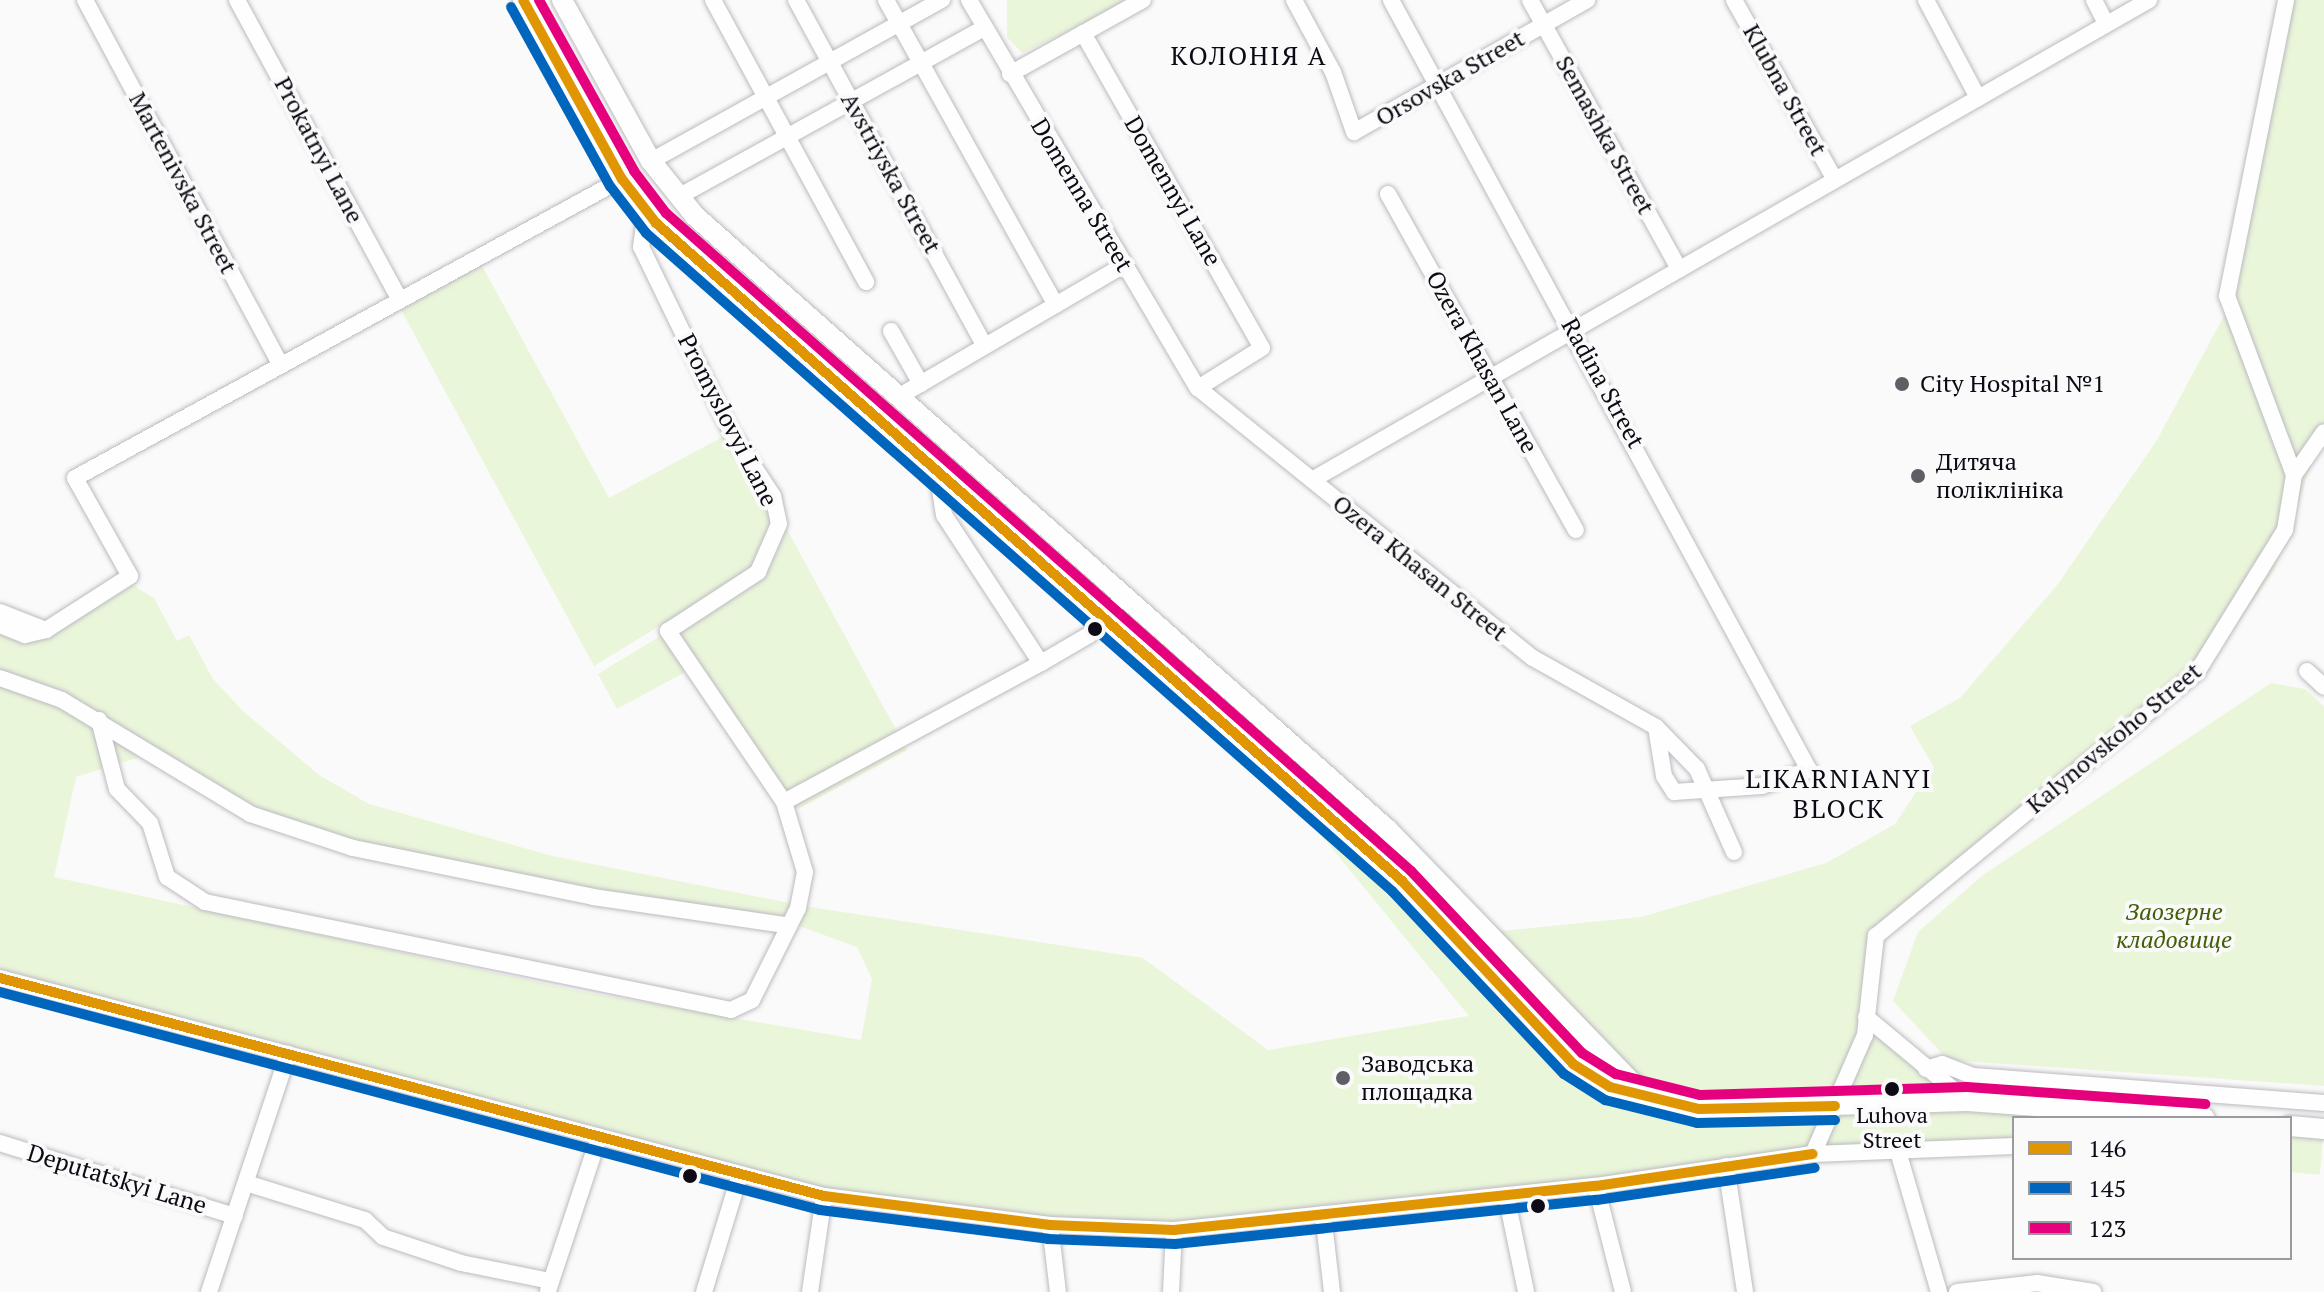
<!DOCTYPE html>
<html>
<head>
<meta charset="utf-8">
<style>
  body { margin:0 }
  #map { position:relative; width:2324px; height:1292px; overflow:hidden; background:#fafafa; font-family:"PT Serif",serif }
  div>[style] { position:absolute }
  .green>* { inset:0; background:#eaf6da; transform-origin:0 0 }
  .roads { filter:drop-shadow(0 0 2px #bcbac0) drop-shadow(0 0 2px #bcbac0) }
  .minor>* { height:16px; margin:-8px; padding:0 8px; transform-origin:8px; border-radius:8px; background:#fefefe }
  .major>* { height:20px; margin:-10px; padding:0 10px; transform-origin:10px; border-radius:10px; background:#fefefe }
  .bus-1>* { height:10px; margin:-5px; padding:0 5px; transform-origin:5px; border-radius:5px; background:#e09602 }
  .bus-2>* { height:10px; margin:-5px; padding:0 5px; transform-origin:5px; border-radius:5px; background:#0065bd }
  .bus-3>* { height:10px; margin:-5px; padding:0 5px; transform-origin:5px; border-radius:5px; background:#e5007d }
  .dots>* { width:22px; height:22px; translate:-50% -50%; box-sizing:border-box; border:4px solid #fafafa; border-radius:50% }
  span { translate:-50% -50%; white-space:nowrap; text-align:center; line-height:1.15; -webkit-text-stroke:8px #fafafa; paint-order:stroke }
  .bus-label { font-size:22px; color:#0d0a15 }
  .street-label { font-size:24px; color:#0d0a15 }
  .poi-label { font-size:24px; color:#0d0a15 }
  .left { translate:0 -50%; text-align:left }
  .park-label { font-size:24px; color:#435d08; font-style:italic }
  .neighbourhood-label { font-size:26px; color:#0d0a15; letter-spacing:2px }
  .legend { position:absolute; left:2012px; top:1116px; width:280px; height:144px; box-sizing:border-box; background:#fafafa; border:2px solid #9b9a9e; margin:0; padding:10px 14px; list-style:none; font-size:24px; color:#0d0a15 }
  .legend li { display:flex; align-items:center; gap:16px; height:40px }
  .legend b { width:40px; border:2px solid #9b9a9e }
</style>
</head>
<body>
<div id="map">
  <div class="green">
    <i style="clip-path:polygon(1007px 0,1133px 0,1022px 53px,1007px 37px)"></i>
    <i style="clip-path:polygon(2292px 0,2324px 0,2324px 428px,2275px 569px,2216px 655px,1886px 930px,1868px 1009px,1832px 1099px,1725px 1101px,1645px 1087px,1491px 932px,1641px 917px,1826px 863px,1895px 824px,1933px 766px,1910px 726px,1960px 698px,2058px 584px,2157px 440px,2231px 303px)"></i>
    <i style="clip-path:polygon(481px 264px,609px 498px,726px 435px,770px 500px,774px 523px,754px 568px,594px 666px,400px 308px)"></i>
    <i style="clip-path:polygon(784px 524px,907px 750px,798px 809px,700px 664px,617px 709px,598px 674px,761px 575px,778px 551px)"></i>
    <i style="clip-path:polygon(evenodd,129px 583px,154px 598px,177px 641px,189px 635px,213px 679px,243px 711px,319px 775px,369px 804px,552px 856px,810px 907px,1143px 958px,1268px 1050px,1469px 1016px,1268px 770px,1398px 886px,1569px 1066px,1655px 1100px,2196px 1118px,2014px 1118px,2014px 1146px,1828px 1157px,1174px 1230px,824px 1196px,0 978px,0 631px,25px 641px,129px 583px,159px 751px,252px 811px,450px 868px,788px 922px,857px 947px,872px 979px,861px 1040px,579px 991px,54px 877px,76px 777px,159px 751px)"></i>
    <i style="clip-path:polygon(2271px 683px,2305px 689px,2324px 706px,2324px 1086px,1948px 1060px,1893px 1001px,1918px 932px,1983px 875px)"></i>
    <i style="clip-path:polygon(1876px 1020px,1972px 1096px,1844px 1098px)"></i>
    <i style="left:2290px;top:1126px;width:34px;height:46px;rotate:5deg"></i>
  </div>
  <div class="roads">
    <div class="minor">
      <i style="left:85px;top:0;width:414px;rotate:61.8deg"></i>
      <i style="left:237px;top:0;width:341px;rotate:61.5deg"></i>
      <i style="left:713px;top:0;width:321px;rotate:61.5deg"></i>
      <i style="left:796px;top:0;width:394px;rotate:61.4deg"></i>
      <i style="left:886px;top:0;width:349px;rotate:60.9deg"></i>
      <i style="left:969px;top:0;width:451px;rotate:59.5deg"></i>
      <i style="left:1198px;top:388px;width:430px;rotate:38.9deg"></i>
      <i style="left:1533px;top:658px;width:141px;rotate:29.3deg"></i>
      <i style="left:1656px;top:727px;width:50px;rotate:80.7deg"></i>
      <i style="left:1664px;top:776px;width:19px;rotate:58deg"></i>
      <i style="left:1674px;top:792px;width:88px;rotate:-3.9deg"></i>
      <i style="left:1762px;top:786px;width:50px;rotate:-18.8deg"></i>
      <i style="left:1809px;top:770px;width:876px;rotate:-118.5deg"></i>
      <i style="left:1294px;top:0;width:82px;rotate:61.6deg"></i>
      <i style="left:1333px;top:72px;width:64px;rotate:70.7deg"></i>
      <i style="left:1354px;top:132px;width:268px;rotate:-29.5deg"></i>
      <i style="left:1530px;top:0;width:308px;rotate:61deg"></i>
      <i style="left:1734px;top:0;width:206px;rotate:60.7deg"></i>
      <i style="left:1926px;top:0;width:111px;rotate:62deg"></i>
      <i style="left:2094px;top:0;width:27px;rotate:63deg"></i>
      <i style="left:1083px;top:33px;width:362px;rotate:60.4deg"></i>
      <i style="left:1262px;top:348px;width:75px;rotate:148deg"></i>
      <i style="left:1010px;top:74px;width:152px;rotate:-29.1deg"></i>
      <i style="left:651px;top:161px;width:333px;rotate:-29deg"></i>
      <i style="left:1388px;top:194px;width:385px;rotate:60.8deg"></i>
      <i style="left:678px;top:197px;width:350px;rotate:-28.9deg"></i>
      <i style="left:891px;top:331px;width:61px;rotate:60.5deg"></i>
      <i style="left:898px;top:397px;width:262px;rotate:-30.3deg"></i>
      <i style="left:937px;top:471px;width:45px;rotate:81deg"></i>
      <i style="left:944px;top:515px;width:177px;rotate:56.8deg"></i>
      <i style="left:1041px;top:663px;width:56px;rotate:-30.3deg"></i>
      <i style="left:1089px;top:635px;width:52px;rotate:-48.1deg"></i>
      <i style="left:2294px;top:475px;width:52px;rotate:-55.1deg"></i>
      <i style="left:1312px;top:480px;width:965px;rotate:-29.83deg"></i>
      <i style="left:0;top:612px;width:49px;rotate:21.4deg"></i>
      <i style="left:0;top:625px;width:27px;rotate:22deg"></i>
      <i style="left:25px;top:635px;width:22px;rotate:-13deg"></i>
      <i style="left:46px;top:630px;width:100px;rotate:-32.7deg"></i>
      <i style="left:130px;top:576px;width:112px;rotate:-119.3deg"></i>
      <i style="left:75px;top:478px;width:623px;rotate:-28.66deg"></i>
      <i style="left:2307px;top:671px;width:23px;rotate:43deg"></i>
      <i style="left:0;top:678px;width:66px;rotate:19.5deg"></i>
      <i style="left:62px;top:700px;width:220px;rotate:31.2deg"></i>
      <i style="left:250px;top:814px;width:108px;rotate:18.3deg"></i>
      <i style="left:353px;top:848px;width:245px;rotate:11.5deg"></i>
      <i style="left:593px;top:897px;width:195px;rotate:8.3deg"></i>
      <i style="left:99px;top:720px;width:71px;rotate:75.4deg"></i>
      <i style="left:117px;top:789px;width:47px;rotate:45.9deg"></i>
      <i style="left:150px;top:823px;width:57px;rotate:72.5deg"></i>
      <i style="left:167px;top:877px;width:45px;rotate:33.3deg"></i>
      <i style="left:205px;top:902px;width:537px;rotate:11.6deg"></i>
      <i style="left:731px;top:1010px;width:23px;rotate:-25deg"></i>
      <i style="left:752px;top:1000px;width:103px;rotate:-63.4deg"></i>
      <i style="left:798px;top:908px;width:37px;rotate:-79deg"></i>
      <i style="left:805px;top:872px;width:73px;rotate:-106.7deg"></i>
      <i style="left:784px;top:802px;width:207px;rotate:-124.2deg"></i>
      <i style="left:668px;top:631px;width:108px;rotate:-33.2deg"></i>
      <i style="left:758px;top:572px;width:52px;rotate:-66.4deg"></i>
      <i style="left:779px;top:524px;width:29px;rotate:-102deg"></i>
      <i style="left:773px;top:496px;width:77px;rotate:-123.3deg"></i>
      <i style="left:731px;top:432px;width:206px;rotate:-115.9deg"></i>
      <i style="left:641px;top:247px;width:35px;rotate:-82deg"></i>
      <i style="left:1656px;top:727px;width:59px;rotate:45.7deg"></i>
      <i style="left:1697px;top:769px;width:91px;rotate:66deg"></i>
      <i style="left:784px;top:802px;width:292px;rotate:-28.4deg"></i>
      <i style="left:0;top:978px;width:852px;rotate:14.82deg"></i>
      <i style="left:824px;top:1196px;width:228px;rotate:7.3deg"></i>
      <i style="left:1050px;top:1225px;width:124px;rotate:2.3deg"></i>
      <i style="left:1174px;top:1230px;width:424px;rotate:-6deg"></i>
      <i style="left:1596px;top:1186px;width:219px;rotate:-8.4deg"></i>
      <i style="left:1813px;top:1154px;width:201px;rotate:-2.3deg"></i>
      <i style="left:1866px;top:1017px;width:131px;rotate:39.7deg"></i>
      <i style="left:1926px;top:1069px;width:17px;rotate:-17deg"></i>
      <i style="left:1942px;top:1064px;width:34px;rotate:21deg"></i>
      <i style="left:1974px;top:1076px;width:351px;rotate:4.4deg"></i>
      <i style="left:0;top:1143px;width:246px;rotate:17.3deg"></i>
      <i style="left:1813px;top:1154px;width:130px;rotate:-66.4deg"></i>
      <i style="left:1865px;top:1035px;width:100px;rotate:-83.7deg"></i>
      <i style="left:1876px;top:936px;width:416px;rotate:-39.4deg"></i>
      <i style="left:2197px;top:672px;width:167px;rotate:-58.2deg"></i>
      <i style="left:2285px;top:530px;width:56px;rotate:-80.7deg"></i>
      <i style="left:2294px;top:475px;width:191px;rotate:-110.5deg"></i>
      <i style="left:2227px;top:296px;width:302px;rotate:-78.7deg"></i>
      <i style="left:1899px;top:1155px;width:143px;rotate:73.7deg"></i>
      <i style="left:1726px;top:1166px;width:127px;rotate:81.4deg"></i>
      <i style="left:246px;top:1183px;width:125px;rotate:17.3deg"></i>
      <i style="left:365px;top:1220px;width:25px;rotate:43deg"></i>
      <i style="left:383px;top:1237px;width:82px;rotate:18.4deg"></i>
      <i style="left:461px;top:1263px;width:91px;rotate:11.4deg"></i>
      <i style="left:1596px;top:1186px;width:109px;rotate:75.7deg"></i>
      <i style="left:1506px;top:1195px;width:99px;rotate:78.3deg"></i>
      <i style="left:1323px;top:1214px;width:79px;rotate:83.4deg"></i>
      <i style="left:1050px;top:1225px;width:67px;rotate:83.2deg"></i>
      <i style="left:548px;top:1291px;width:162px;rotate:-71.7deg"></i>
      <i style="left:209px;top:1292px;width:251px;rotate:-71.6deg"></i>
      <i style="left:704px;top:1292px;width:123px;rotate:-73deg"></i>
      <i style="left:810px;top:1292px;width:97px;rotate:-81.7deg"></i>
      <i style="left:1171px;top:1292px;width:62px;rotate:-87.2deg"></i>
      <i style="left:1957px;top:1292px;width:81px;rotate:-6.4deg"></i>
      <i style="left:2037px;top:1283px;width:57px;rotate:9.1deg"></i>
    </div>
    <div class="major">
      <i style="left:523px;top:0;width:205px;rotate:61.1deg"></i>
      <i style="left:622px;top:179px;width:56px;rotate:52.3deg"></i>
      <i style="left:656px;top:223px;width:995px;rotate:41.41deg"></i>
      <i style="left:1402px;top:881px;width:250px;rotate:46.9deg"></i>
      <i style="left:1573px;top:1064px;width:44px;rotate:31.9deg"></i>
      <i style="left:1610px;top:1087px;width:92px;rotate:13.9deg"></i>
      <i style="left:1699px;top:1109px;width:268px;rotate:-1.7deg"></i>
      <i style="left:1967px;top:1101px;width:238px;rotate:4.1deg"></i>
      <i style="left:562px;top:0;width:184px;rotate:61.1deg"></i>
      <i style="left:651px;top:161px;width:70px;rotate:51.3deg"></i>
      <i style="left:695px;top:216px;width:924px;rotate:41.54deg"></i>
      <i style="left:1387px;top:829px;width:366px;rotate:46deg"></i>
      <i style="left:2290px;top:1126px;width:34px;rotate:5deg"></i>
    </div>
  </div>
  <div class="bus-1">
    <i style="left:523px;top:0;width:205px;rotate:61.1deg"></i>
    <i style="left:622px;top:179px;width:56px;rotate:52.3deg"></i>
    <i style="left:656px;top:223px;width:995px;rotate:41.41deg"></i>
    <i style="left:1402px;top:881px;width:250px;rotate:46.9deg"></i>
    <i style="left:1573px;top:1064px;width:44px;rotate:31.9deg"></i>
    <i style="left:1610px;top:1087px;width:92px;rotate:13.9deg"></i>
    <i style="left:1699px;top:1109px;width:136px;rotate:-1.3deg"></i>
    <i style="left:0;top:978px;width:852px;rotate:14.82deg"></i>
    <i style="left:824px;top:1196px;width:228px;rotate:7.3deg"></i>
    <i style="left:1050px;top:1225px;width:124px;rotate:2.3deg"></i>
    <i style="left:1174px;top:1230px;width:424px;rotate:-6deg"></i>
    <i style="left:1596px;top:1186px;width:219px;rotate:-8.4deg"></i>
  </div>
  <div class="bus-2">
    <i style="left:511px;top:7px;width:205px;rotate:61.1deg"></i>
    <i style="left:610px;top:186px;width:59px;rotate:52.5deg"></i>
    <i style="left:646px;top:233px;width:995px;rotate:41.41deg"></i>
    <i style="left:1392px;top:891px;width:251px;rotate:46.8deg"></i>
    <i style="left:1564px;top:1074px;width:49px;rotate:32.4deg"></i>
    <i style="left:1605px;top:1100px;width:95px;rotate:14deg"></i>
    <i style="left:1697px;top:1123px;width:138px;rotate:-1.2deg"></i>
    <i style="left:0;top:992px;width:848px;rotate:14.89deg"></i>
    <i style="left:820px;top:1210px;width:230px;rotate:7.2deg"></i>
    <i style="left:1048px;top:1239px;width:127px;rotate:2.3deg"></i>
    <i style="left:1175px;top:1244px;width:424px;rotate:-6deg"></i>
    <i style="left:1597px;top:1200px;width:220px;rotate:-8.4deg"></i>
  </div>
  <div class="bus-3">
    <i style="left:539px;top:0;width:196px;rotate:60.9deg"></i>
    <i style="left:634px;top:171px;width:53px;rotate:52.7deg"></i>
    <i style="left:666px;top:213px;width:994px;rotate:41.45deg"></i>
    <i style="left:1411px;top:871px;width:250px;rotate:46.8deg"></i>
    <i style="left:1582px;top:1053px;width:40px;rotate:32deg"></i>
    <i style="left:1616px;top:1074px;width:87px;rotate:14deg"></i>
    <i style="left:1700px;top:1095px;width:267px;rotate:-1.7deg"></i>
    <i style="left:1967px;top:1087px;width:239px;rotate:4.1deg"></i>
  </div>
  <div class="dots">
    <i style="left:1902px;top:384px;background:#605e65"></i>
    <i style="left:1918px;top:476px;background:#605e65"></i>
    <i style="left:1095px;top:629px;background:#0d0a15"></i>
    <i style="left:1343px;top:1078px;background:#605e65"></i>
    <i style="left:1892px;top:1089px;background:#0d0a15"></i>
    <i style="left:690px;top:1176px;background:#0d0a15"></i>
    <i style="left:1538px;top:1206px;background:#0d0a15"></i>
  </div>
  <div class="bus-label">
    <span style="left:1892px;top:1127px">Luhova<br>Street</span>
  </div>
  <div class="street-label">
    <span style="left:1450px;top:78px;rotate:-30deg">Orsovska Street</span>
    <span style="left:1785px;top:90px;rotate:61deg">Klubna Street</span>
    <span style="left:1605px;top:135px;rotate:61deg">Semashka Street</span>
    <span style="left:319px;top:150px;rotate:62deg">Prokatnyi Lane</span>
    <span style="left:891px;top:173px;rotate:61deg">Avstriyska Street</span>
    <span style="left:183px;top:183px;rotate:62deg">Martenivska Street</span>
    <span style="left:1173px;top:191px;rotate:60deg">Domennyi Lane</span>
    <span style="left:1082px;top:195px;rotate:59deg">Domenna Street</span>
    <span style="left:1482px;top:362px;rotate:61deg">Ozera Khasan Lane</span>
    <span style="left:1603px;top:383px;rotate:61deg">Radina Street</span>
    <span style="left:728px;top:420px;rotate:63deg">Promyslovyi Lane</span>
    <span style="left:1420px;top:568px;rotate:39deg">Ozera Khasan Street</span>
    <span style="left:2114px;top:738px;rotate:-40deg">Kalynovskoho Street</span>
    <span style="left:117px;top:1179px;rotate:17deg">Deputatskyi Lane</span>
  </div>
  <div class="poi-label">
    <span class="left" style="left:1920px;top:384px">City Hospital №1</span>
    <span class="left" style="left:1936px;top:476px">Дитяча<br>поліклініка</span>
    <span class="left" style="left:1361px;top:1078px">Заводська<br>площадка</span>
  </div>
  <div class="park-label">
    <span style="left:2174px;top:926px">Заозерне<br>кладовище</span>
  </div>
  <div class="neighbourhood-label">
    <span style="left:1249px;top:56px">КОЛОНІЯ А</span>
    <span style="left:1839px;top:794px">LIKARNIANYI<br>BLOCK</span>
  </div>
  <ul class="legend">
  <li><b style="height:10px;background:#e09602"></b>146</li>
  <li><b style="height:10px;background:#0065bd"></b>145</li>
  <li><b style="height:10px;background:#e5007d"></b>123</li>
  </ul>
</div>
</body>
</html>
